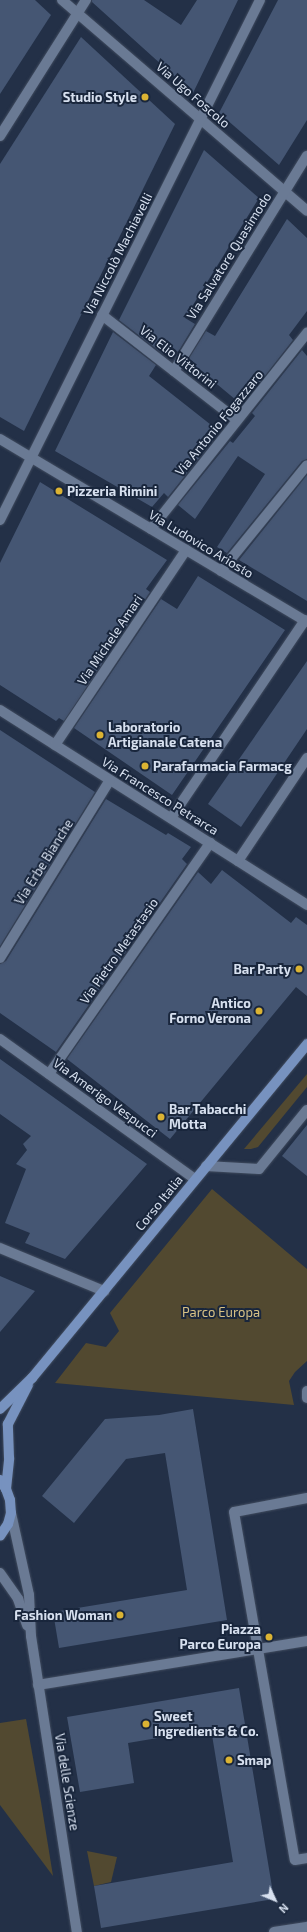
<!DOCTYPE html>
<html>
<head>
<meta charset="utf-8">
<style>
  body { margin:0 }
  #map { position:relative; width:307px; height:1932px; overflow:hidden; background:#233047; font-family:"Exo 2",sans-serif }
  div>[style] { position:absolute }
  .green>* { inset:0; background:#524930 }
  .building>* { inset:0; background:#455673 }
  .roads { filter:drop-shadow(0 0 1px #414c5f) drop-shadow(0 0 1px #414c5f) }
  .minor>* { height:10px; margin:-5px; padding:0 5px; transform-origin:5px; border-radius:5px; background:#6a7a94 }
  .major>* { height:10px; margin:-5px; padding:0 5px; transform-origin:5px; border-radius:5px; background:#7792bf }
  .dots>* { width:11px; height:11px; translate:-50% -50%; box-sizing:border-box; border:2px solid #19263c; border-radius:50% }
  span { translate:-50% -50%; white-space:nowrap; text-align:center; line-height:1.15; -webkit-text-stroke:4px #19263c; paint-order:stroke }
  .street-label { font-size:13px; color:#d7e0ef }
  .poi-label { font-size:13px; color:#d7e0ef; font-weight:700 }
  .right { translate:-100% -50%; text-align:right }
  .left { translate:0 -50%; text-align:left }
  .park-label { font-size:13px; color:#d7c185 }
  .north { position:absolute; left:255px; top:1880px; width:40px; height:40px; -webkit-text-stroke:3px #19263c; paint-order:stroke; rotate:134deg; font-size:11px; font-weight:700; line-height:16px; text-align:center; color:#d7e0ef }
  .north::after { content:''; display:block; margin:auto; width:14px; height:18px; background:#d7e0ef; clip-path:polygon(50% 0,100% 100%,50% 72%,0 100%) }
</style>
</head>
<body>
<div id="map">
  <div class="green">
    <i style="clip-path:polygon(307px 1074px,307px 1087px,258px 1147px,251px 1149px,244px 1149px)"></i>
    <i style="clip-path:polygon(212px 1189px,307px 1269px,307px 1361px,295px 1372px,289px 1381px,294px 1405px,55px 1383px,86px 1343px,106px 1347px,119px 1331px,110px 1313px)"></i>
    <i style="clip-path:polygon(26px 1719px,41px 1802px,53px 1876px,0 1805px,0 1723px)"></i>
    <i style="clip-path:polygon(87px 1851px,117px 1857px,111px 1882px,94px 1886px)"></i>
  </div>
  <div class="building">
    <i style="clip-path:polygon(0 0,35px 0,51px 15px,0 94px)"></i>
    <i style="clip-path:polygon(92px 0,144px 0,181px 25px,197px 0,238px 0,193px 93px,92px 2px)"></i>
    <i style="clip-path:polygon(278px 0,307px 0,307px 120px,279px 165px,219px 113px)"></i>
    <i style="clip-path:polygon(81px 37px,175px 124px,24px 431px,0 417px,0 164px)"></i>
    <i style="clip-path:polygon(204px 150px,259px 198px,185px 318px,195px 324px,178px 352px,169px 344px,163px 354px,119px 320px)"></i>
    <i style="clip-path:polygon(287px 219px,307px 238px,307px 311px,289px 335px,293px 340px,242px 405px,188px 360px,206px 331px,215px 336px)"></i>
    <i style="clip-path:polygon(113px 332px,156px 365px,149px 376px,220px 432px,168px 497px,164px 493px,152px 507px,55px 451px)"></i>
    <i style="clip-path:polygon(302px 350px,307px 356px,307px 459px,302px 461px,227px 553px,217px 547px,265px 474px,238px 456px,195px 519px,178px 505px,230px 441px,233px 443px,255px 416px,252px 413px)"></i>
    <i style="clip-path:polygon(307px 475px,307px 601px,239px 560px)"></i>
    <i style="clip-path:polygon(40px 482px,167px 560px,146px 589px,150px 592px,64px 721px,59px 718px,56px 721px,0 685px,0 563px)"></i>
    <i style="clip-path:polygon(198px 576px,285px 630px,172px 795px,74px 728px,161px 599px,177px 609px)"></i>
    <i style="clip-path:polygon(307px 661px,307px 729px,241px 827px,208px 804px)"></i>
    <i style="clip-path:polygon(0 730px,95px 792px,0 946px)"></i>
    <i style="clip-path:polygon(106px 799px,166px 835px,168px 833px,191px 847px,182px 859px,187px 864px,56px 1052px,0 1013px,0 964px,6px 961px)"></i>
    <i style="clip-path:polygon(222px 870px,291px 923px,296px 917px,307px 925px,307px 996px,296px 987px,170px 1139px,67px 1059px,198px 872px,211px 884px)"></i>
    <i style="clip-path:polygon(0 1059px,147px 1164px,65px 1259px,25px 1243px,30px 1233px,5px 1223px,26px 1169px,16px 1164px,27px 1150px,23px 1144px,31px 1136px,0 1114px)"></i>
    <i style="clip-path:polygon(307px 1125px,307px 1176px,282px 1156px)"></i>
    <i style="clip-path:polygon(0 1276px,35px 1291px,0 1332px)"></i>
    <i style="clip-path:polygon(193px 1409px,227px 1620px,59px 1648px,53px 1612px,187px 1590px,165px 1453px,126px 1459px,74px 1523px,42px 1496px,105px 1419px,159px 1415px)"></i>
    <i style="clip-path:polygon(239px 1688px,274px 1899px,101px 1928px,94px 1886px,233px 1862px,211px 1729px,128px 1743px,134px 1783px,80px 1792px,67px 1717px)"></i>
  </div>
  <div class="roads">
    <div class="minor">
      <i style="left:62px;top:0;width:323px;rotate:40.7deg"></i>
      <i style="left:0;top:136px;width:161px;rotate:-57.7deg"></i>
      <i style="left:102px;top:315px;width:171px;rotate:37.9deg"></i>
      <i style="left:174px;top:371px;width:253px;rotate:-58.3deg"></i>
      <i style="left:0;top:439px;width:357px;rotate:30.8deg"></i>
      <i style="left:0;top:520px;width:581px;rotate:-63.43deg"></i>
      <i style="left:151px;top:529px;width:251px;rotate:-51.5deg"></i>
      <i style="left:221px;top:571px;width:136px;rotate:-50.9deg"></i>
      <i style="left:0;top:710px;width:364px;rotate:32.4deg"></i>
      <i style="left:55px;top:745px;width:235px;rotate:-56.1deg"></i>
      <i style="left:171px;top:818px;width:239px;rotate:-55.9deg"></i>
      <i style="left:238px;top:861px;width:124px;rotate:-56.2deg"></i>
      <i style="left:0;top:958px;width:209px;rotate:-58.3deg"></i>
      <i style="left:0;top:1039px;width:240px;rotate:35.7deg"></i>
      <i style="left:49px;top:1074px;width:282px;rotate:-55.1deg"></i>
      <i style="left:206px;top:1166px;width:53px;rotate:3.2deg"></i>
      <i style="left:259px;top:1169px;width:76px;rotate:-50.9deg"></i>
      <i style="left:0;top:1248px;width:113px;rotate:22.5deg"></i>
      <i style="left:307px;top:1391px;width:7px;rotate:90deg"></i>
      <i style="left:307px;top:1498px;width:74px;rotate:169.1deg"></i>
      <i style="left:234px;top:1512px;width:353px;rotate:80.1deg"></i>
      <i style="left:295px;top:1860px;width:12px;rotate:-9deg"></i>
      <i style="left:11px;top:1513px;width:84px;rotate:77.6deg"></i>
      <i style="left:29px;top:1595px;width:41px;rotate:87.2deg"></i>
      <i style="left:31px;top:1636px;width:300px;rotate:81.2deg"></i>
      <i style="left:0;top:1573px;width:32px;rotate:55deg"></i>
      <i style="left:18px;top:1599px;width:28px;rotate:71deg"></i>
      <i style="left:38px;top:1685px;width:273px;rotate:-9.3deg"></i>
      <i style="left:274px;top:1932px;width:33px;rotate:-9deg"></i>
    </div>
    <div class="major">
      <i style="left:0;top:1409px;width:45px;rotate:-44.1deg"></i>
      <i style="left:32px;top:1378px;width:433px;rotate:-50.5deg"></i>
      <i style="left:0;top:1480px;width:11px;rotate:56deg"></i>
      <i style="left:6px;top:1489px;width:12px;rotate:70deg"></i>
      <i style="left:10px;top:1500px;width:13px;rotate:86deg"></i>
      <i style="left:11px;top:1513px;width:11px;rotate:105deg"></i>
      <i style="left:8px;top:1524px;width:14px;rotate:124deg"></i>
      <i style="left:6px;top:1489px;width:31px;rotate:-84deg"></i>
      <i style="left:9px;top:1458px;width:34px;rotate:-92deg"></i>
      <i style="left:8px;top:1424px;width:44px;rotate:-62.9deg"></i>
    </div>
  </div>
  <div class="dots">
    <i style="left:145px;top:97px;background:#dbb333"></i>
    <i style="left:59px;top:491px;background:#dbb333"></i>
    <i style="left:100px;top:735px;background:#dbb333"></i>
    <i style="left:145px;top:766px;background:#dbb333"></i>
    <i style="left:299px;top:969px;background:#dbb333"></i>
    <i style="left:259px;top:1011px;background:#dbb333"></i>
    <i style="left:161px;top:1117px;background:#dbb333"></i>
    <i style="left:120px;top:1615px;background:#dbb333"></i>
    <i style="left:269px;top:1637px;background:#dbb333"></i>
    <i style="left:146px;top:1724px;background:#dbb333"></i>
    <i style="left:229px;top:1760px;background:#dbb333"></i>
  </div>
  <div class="street-label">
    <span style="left:193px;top:95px;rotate:41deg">Via Ugo Foscolo</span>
    <span style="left:118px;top:254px;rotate:-63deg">Via Niccolò Machiavelli</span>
    <span style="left:229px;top:256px;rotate:-58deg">Via Salvatore Quasimodo</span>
    <span style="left:178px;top:357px;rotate:38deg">Via Elio Vittorini</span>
    <span style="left:219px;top:423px;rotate:-51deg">Via Antonio Fogazzaro</span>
    <span style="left:201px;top:544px;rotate:31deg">Via Ludovico Ariosto</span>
    <span style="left:110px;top:640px;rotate:-56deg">Via Michele Amari</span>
    <span style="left:160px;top:796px;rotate:32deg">Via Francesco Petrarca</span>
    <span style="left:44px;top:862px;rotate:-58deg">Via Erbe Bianche</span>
    <span style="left:119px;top:951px;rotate:-55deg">Via Pietro Metastasio</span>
    <span style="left:105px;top:1098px;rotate:36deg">Via Amerigo Vespucci</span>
    <span style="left:159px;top:1203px;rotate:-51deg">Corso Italia</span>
    <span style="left:67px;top:1782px;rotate:81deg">Via delle Scienze</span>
  </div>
  <div class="poi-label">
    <span class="right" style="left:137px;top:97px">Studio Style</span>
    <span class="left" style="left:67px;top:491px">Pizzeria Rimini</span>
    <span class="left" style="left:108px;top:735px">Laboratorio<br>Artigianale Catena</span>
    <span class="left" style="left:153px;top:766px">Parafarmacia Farmacg</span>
    <span class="right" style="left:291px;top:969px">Bar Party</span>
    <span class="right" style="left:251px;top:1011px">Antico<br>Forno Verona</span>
    <span class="left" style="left:169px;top:1117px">Bar Tabacchi<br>Motta</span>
    <span class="right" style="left:112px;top:1615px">Fashion Woman</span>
    <span class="right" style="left:261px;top:1637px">Piazza<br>Parco Europa</span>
    <span class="left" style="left:154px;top:1724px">Sweet<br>Ingredients &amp; Co.</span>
    <span class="left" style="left:237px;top:1760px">Smap</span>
  </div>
  <div class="park-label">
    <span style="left:221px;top:1312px">Parco Europa</span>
  </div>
  <div class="north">N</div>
</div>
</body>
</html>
